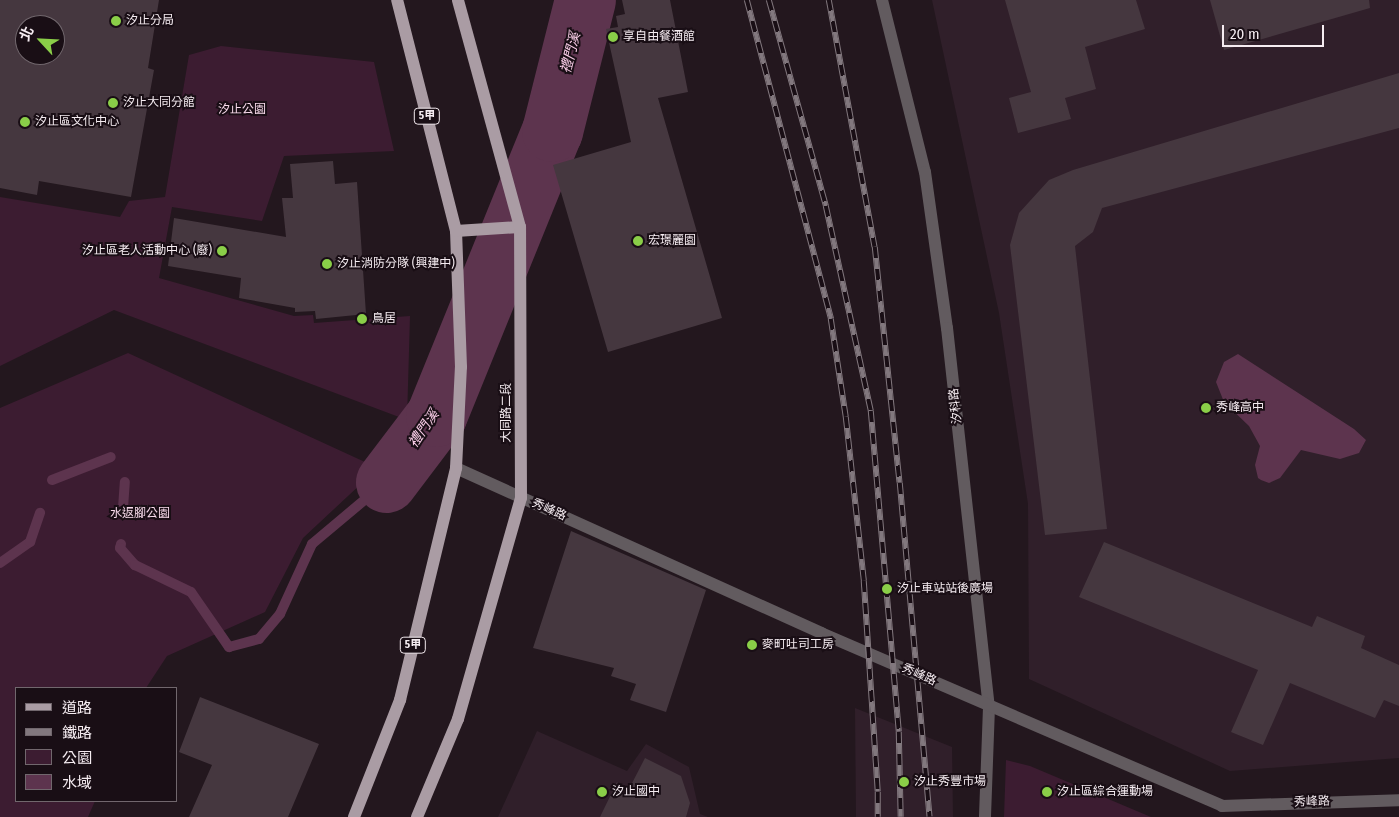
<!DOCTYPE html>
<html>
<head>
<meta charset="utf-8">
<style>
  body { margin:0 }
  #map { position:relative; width:1399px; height:817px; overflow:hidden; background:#23171e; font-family:"Fira Sans Condensed","Noto Sans TC",sans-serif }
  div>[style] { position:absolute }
  .built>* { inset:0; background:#301f2a }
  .green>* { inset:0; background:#3c1c31 }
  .water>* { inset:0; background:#5d344e }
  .stream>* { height:10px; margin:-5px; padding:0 5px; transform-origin:5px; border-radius:5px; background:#5d344e }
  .river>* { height:61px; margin:-30.5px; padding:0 30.5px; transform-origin:30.5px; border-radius:30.5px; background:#5d344e }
  .building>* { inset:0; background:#45373f }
  .street>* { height:12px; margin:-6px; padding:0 6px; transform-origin:6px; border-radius:6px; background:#625b5f }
  .primary>* { height:12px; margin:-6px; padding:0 6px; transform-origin:6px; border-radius:6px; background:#aa9ca4 }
  .rail>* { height:5.5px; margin-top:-2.75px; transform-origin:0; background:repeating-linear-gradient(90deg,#190e15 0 11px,#82787e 0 22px); box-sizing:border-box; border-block:1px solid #82787e }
  .dots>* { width:14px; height:14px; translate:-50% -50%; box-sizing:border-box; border:2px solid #190e15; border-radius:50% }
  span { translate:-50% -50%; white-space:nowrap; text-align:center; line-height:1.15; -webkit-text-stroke:4px #190e15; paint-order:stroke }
  .shield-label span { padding:1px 4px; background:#190e15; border:1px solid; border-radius:4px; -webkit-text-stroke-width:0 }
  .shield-label { font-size:11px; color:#f5ecf1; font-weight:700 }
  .poi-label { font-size:12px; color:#f5ecf1 }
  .left { translate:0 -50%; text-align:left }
  .right { translate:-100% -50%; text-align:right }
  .park-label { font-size:12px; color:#f8daeb }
  .street-label { font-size:12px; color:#f5ecf1 }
  .water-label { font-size:14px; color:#f9cde7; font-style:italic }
  .legend { position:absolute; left:15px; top:687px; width:162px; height:115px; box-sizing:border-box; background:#190e15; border:1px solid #71676d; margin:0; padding:6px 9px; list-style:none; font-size:15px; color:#f5ecf1 }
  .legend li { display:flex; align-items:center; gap:10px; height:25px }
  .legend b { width:25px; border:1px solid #71676d }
  .north { position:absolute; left:15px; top:15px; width:50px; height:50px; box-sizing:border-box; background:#190e15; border:1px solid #71676d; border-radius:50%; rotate:295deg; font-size:14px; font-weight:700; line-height:20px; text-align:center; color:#f5ecf1 }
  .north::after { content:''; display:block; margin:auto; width:18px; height:22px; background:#8ace48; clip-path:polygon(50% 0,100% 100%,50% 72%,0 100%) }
  .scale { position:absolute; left:1222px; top:25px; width:102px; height:22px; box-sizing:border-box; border:2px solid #f5ecf1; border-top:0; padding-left:6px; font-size:15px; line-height:18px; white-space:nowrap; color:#f5ecf1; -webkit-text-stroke:4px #190e15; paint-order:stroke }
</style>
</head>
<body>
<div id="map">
  <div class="built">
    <i style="clip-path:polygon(932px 0,1399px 0,1399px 758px,1230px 771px,1029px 679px,1028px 504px,999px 313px)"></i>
    <i style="clip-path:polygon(855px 708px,952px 747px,953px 817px,856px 817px)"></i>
    <i style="clip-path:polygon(537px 731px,627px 771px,646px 744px,689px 767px,700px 814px,708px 817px,498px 817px)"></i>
  </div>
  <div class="green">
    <i style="clip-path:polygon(221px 46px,374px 62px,394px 151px,284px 156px,262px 221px,172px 207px,159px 278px,294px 316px,313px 315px,314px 323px,410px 316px,407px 420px,114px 310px,0 366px,0 197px,120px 217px,129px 201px,165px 197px,189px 55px)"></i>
    <i style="clip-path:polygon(128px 353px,378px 468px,303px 538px,265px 612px,167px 656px,146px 688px,16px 688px,16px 801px,95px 801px,88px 817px,0 817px,0 408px)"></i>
    <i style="clip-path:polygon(1006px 760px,1030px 766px,1151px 817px,1004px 817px)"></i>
  </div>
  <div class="water">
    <i style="clip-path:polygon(1238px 354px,1354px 429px,1366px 440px,1359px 453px,1340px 459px,1301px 450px,1280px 478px,1269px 483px,1261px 480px,1258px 478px,1255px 465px,1260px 446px,1249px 426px,1224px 402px,1216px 382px,1224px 362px)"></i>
  </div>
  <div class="stream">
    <i style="left:52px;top:480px;width:63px;rotate:-21.3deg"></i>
    <i style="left:123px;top:508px;width:26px;rotate:-86deg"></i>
    <i style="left:121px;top:544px;width:4px;rotate:104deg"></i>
    <i style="left:120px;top:548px;width:23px;rotate:49deg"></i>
    <i style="left:135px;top:565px;width:62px;rotate:25.7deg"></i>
    <i style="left:191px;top:592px;width:67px;rotate:55.4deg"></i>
    <i style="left:229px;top:647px;width:31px;rotate:-15deg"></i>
    <i style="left:259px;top:639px;width:33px;rotate:-50deg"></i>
    <i style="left:280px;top:614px;width:77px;rotate:-65.4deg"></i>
    <i style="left:312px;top:544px;width:97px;rotate:-40deg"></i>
    <i style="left:0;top:563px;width:37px;rotate:-35deg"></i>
    <i style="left:30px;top:542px;width:31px;rotate:-71deg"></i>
  </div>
  <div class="river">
    <i style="left:386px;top:482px;width:83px;rotate:-52.9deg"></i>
    <i style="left:436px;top:416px;width:308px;rotate:-67.9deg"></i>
    <i style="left:552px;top:131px;width:135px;rotate:-75.9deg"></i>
  </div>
  <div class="building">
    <i style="clip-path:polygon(evenodd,0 0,159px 0,148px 68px,154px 70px,131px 197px,39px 181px,37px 195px,0 188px,0 0,25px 25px,55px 25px,55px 55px,25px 55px,25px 25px)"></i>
    <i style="clip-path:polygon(622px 0,670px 0,688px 92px,658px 98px,722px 318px,608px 352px,553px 165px,631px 142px,606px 29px,618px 27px,616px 16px,625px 14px)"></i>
    <i style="clip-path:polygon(1005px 0,1136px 0,1145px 29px,1085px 47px,1096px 89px,1065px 98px,1071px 119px,1018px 133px,1009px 98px,1031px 92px)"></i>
    <i style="clip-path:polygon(1210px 0,1369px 0,1370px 8px,1224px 50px)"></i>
    <i style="clip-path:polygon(1399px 73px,1399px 128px,1102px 208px,1093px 232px,1075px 246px,1107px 529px,1045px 535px,1010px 245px,1019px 213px,1049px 180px,1073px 170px)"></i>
    <i style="clip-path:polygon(333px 161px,335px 184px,357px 182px,366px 314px,316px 319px,315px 311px,295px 312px,295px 308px,239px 298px,241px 278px,168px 266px,174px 218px,286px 237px,282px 198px,293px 198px,290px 164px)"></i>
    <i style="clip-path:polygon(571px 531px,706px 590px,666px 712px,630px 700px,636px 684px,611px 676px,614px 668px,533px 648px)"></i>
    <i style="clip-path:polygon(1104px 542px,1312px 627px,1317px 616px,1365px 636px,1361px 648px,1399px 665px,1399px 706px,1384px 700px,1375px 718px,1290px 683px,1263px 745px,1231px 732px,1258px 670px,1079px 597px)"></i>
    <i style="clip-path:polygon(200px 697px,319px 744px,288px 817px,189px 817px,212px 765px,179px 752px)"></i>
    <i style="clip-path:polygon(645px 758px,681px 776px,690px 803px,686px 817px,600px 817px,617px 782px,629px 789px)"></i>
  </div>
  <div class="street">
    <i style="left:882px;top:0;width:177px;rotate:76deg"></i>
    <i style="left:925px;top:172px;width:158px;rotate:82deg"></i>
    <i style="left:947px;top:328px;width:381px;rotate:83.7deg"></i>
    <i style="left:989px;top:707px;width:110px;rotate:92.1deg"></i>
    <i style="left:456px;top:468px;width:401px;rotate:24.3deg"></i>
    <i style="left:821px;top:633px;width:437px;rotate:23.3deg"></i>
    <i style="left:1222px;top:806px;width:177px;rotate:-1.9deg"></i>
  </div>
  <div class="primary">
    <i style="left:456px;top:231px;width:64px;rotate:-3.6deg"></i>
    <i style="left:354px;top:817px;width:126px;rotate:-68.5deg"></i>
    <i style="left:400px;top:700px;width:239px;rotate:-76.4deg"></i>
    <i style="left:456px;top:468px;width:101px;rotate:-87.2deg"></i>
    <i style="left:461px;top:367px;width:136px;rotate:-92.1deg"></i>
    <i style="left:456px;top:231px;width:238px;rotate:-104.3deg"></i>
    <i style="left:417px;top:817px;width:106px;rotate:-67.3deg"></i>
    <i style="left:458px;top:719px;width:230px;rotate:-74.1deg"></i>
    <i style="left:521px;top:498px;width:271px;rotate:-90.2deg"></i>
    <i style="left:520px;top:227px;width:235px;rotate:-105.3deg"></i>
  </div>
  <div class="rail">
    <i style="left:747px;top:0;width:330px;rotate:75.2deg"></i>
    <i style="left:831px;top:319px;width:99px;rotate:81.3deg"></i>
    <i style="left:846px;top:417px;width:165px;rotate:83.7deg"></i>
    <i style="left:864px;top:581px;width:211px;rotate:86.2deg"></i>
    <i style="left:878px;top:792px;width:25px;rotate:90deg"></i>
    <i style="left:769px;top:0;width:214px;rotate:74.5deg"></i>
    <i style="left:826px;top:206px;width:210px;rotate:77.6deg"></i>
    <i style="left:871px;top:411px;width:322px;rotate:85deg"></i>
    <i style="left:899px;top:732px;width:85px;rotate:88.7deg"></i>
    <i style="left:829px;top:0;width:251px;rotate:79.5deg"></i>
    <i style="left:875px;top:247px;width:237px;rotate:84deg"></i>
    <i style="left:900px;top:483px;width:335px;rotate:84.9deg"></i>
  </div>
  <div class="dots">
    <i style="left:116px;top:21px;background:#8ace48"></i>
    <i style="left:613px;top:37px;background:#8ace48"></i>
    <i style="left:113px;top:103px;background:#8ace48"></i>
    <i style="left:25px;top:122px;background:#8ace48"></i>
    <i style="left:638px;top:241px;background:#8ace48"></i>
    <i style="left:222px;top:251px;background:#8ace48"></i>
    <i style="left:327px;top:264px;background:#8ace48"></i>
    <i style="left:362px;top:319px;background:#8ace48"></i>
    <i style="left:1206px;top:408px;background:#8ace48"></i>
    <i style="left:887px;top:589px;background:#8ace48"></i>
    <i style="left:752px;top:645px;background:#8ace48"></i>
    <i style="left:904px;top:782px;background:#8ace48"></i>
    <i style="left:602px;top:792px;background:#8ace48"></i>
    <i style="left:1047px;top:792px;background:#8ace48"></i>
  </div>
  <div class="shield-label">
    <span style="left:427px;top:116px">5甲</span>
    <span style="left:413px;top:645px">5甲</span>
  </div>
  <div class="poi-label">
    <span class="left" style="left:126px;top:21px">汐止分局</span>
    <span class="left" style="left:623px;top:37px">享自由餐酒館</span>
    <span class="left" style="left:123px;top:103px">汐止大同分館</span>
    <span class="left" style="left:35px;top:122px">汐止區文化中心</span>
    <span class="left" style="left:648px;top:241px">宏璟麗園</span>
    <span class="right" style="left:212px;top:251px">汐止區老人活動中心 (廢)</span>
    <span class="left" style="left:337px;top:264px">汐止消防分隊 (興建中)</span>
    <span class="left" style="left:372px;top:319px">鳥居</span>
    <span class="left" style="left:1216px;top:408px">秀峰高中</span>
    <span class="left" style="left:897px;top:589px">汐止車站站後廣場</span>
    <span class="left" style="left:762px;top:645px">麥町吐司工房</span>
    <span class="left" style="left:914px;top:782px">汐止秀豐市場</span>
    <span class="left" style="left:612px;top:792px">汐止國中</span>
    <span class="left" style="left:1057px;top:792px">汐止區綜合運動場</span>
  </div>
  <div class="park-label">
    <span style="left:242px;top:110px">汐止公園</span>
    <span style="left:140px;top:514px">水返腳公園</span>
  </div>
  <div class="street-label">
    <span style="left:956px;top:406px;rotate:-96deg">汐科路</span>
    <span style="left:507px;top:413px;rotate:-90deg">大同路二段</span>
    <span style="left:549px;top:510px;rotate:24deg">秀峰路</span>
    <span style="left:919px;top:675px;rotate:24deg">秀峰路</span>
    <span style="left:1312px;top:802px;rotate:-2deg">秀峰路</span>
  </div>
  <div class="water-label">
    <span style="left:571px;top:53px;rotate:-76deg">禮門溪</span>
    <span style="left:424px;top:429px;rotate:-56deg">禮門溪</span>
  </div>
  <ul class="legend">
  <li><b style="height:6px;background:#aa9ca4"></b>道路</li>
  <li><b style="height:6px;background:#82787e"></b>鐵路</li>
  <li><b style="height:14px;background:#3c1c31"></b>公園</li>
  <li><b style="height:14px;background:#5d344e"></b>水域</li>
  </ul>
  <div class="north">北</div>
  <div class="scale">20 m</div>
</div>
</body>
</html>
